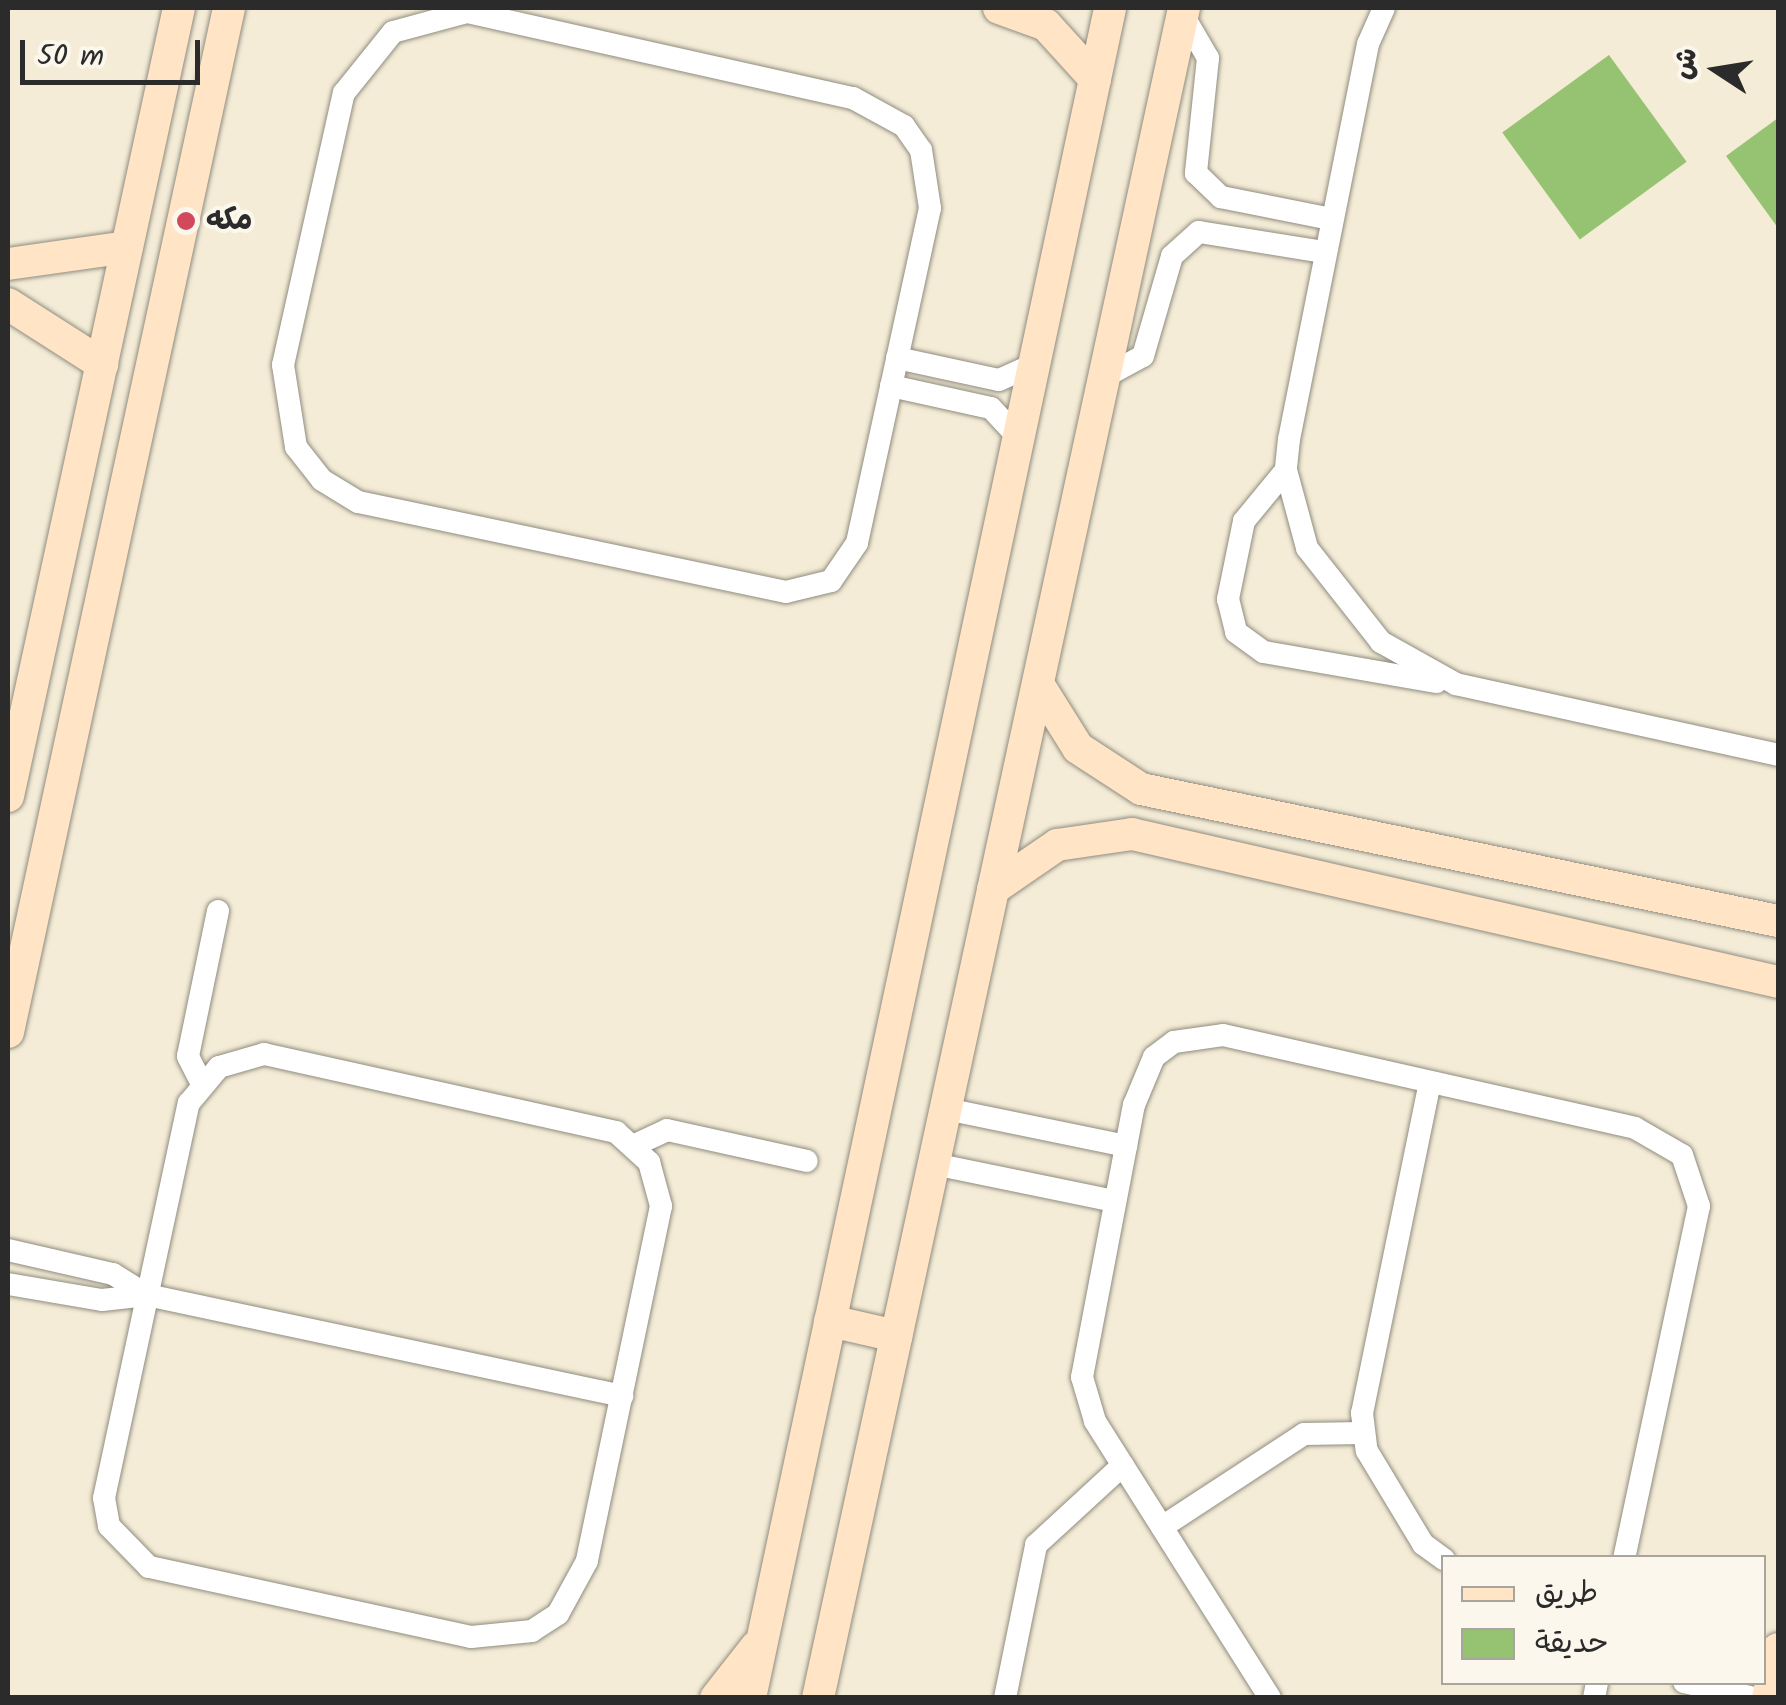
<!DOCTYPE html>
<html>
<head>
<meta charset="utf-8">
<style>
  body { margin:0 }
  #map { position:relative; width:1786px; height:1705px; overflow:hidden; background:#f4ecd6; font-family:Kalam,"Playpen Sans Arabic",sans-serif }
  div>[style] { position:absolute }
  .green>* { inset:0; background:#96c371; transform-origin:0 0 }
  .roads { filter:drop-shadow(0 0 2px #908c80) drop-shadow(0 0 2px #908c80) }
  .street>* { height:22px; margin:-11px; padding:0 11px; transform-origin:11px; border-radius:11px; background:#fff }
  .secondary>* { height:32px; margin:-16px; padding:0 16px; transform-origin:16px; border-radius:16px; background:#ffe4c6 }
  .dots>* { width:28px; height:28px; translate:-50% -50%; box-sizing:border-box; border:5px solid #fbf7ec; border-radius:50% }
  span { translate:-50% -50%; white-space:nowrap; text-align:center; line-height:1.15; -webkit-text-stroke:8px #fbf7ec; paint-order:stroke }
  .poi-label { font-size:30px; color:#2b2b2b; font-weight:700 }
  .left { translate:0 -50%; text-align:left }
  .frame { position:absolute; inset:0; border:10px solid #2b2b2b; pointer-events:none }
  .legend { position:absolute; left:1441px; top:1555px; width:325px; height:130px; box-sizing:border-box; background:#fbf7ec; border:2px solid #a8a59f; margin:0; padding:12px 18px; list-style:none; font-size:30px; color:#2b2b2b }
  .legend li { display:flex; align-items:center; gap:20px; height:50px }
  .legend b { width:50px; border:2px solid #a8a59f }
  .north { position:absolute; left:1666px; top:20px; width:100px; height:100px; -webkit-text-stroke:8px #fbf7ec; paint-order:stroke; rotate:282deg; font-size:28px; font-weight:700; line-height:40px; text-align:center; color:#2b2b2b }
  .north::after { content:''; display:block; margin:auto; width:35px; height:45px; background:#2b2b2b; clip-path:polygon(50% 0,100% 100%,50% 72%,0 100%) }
  .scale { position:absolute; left:20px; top:40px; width:180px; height:45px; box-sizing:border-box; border:5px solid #2b2b2b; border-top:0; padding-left:12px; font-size:30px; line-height:35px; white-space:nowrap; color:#2b2b2b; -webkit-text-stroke:8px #fbf7ec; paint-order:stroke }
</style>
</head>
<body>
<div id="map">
  <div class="green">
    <i style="left:1609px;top:55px;width:132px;height:132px;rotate:54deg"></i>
    <i style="clip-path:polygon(1778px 118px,1778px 228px,1726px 156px)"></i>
  </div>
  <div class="roads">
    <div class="street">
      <i style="left:1384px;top:8px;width:39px;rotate:114deg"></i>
      <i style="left:1368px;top:44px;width:403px;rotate:101.3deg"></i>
      <i style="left:1289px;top:439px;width:31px;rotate:96deg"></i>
      <i style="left:1286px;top:470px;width:81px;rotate:74.9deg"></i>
      <i style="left:1307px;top:548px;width:120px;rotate:51.8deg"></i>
      <i style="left:1381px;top:642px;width:86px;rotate:29.2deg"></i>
      <i style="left:1456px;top:684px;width:330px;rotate:12.4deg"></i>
      <i style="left:467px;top:12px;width:395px;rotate:12.6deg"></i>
      <i style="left:853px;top:98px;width:58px;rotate:28.8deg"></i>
      <i style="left:904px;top:126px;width:29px;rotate:55deg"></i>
      <i style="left:921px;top:150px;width:59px;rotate:81.2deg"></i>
      <i style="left:930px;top:208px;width:343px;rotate:102.3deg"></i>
      <i style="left:857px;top:543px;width:46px;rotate:124.4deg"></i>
      <i style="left:831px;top:581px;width:46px;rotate:166.3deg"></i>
      <i style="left:786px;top:592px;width:437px;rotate:-168.1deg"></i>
      <i style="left:358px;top:502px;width:42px;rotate:-148.6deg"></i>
      <i style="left:322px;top:480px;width:42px;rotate:-128.2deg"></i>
      <i style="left:296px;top:447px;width:83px;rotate:-99deg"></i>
      <i style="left:283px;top:365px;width:279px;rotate:-77.4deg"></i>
      <i style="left:344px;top:93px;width:78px;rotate:-51.2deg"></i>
      <i style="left:393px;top:32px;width:77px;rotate:-15.1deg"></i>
      <i style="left:1183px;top:15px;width:50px;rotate:59.8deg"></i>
      <i style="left:1208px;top:58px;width:116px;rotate:96deg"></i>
      <i style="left:1196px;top:173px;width:35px;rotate:44deg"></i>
      <i style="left:1221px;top:197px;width:112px;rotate:11.3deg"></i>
      <i style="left:897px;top:358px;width:104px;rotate:12.2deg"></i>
      <i style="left:999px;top:380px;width:39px;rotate:-24deg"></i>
      <i style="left:1104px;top:377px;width:44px;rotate:-28.3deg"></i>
      <i style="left:1143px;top:356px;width:104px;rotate:-73.8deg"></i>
      <i style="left:1172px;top:256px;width:36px;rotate:-42deg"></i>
      <i style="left:1199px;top:232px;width:127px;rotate:9.1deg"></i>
      <i style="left:891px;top:386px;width:102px;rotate:12.4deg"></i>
      <i style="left:991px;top:408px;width:41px;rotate:47deg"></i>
      <i style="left:1286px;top:470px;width:66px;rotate:129.5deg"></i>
      <i style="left:1244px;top:521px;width:80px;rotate:101.6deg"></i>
      <i style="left:1228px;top:599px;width:34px;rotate:76deg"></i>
      <i style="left:1236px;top:632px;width:34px;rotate:36deg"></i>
      <i style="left:1264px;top:652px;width:175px;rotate:9.9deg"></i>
      <i style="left:264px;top:1054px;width:361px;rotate:12.5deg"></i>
      <i style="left:616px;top:1132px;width:45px;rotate:42.3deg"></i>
      <i style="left:649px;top:1162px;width:46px;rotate:74.7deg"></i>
      <i style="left:661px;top:1206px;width:363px;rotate:101.8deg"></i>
      <i style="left:587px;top:1561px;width:60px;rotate:118.7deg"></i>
      <i style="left:558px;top:1614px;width:31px;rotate:147deg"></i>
      <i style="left:532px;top:1631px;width:61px;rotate:174.4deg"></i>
      <i style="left:471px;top:1637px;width:330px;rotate:-167.7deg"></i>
      <i style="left:149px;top:1567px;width:57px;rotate:-134.3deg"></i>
      <i style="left:109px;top:1526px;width:28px;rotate:-100deg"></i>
      <i style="left:104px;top:1498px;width:404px;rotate:-77.9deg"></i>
      <i style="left:189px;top:1103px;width:47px;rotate:-50.2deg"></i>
      <i style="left:219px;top:1067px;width:47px;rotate:-16.1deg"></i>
      <i style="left:201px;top:1082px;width:29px;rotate:-117deg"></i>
      <i style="left:188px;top:1056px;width:148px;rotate:-78.3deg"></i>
      <i style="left:1430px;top:1082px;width:338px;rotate:101.6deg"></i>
      <i style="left:1362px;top:1413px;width:38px;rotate:83deg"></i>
      <i style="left:1367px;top:1451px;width:109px;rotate:58.9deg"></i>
      <i style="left:1423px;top:1544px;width:26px;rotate:36deg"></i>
      <i style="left:946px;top:1109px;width:184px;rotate:11.6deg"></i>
      <i style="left:635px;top:1145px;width:35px;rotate:-25deg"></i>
      <i style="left:667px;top:1130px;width:143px;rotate:12.5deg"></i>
      <i style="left:934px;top:1164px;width:184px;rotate:11.6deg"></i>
      <i style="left:8px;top:1250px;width:108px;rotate:12.9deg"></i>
      <i style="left:113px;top:1274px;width:40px;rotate:32deg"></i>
      <i style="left:147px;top:1295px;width:486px;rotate:12deg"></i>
      <i style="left:8px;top:1284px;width:95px;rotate:9.7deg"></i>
      <i style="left:102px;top:1300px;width:45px;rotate:-6.3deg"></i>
      <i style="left:1162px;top:1527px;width:170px;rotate:-33.2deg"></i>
      <i style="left:1304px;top:1434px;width:58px;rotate:-1deg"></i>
      <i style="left:1684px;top:1682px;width:72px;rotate:12.9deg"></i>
      <i style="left:1005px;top:1698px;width:156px;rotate:-78.5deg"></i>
      <i style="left:1036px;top:1545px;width:118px;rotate:-42.6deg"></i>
      <i style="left:1270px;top:1698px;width:328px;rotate:-122.3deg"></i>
      <i style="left:1095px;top:1421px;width:46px;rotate:-106.5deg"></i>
      <i style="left:1082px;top:1377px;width:277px;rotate:-79.2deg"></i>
      <i style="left:1134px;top:1105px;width:52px;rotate:-67.4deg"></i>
      <i style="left:1154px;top:1057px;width:25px;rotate:-37deg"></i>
      <i style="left:1174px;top:1042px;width:49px;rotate:-8.1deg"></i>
      <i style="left:1223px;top:1035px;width:422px;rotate:12.7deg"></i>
      <i style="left:1635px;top:1128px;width:54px;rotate:29.9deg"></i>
      <i style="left:1682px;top:1155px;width:54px;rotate:71.6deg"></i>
      <i style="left:1699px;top:1206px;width:360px;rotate:102deg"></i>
      <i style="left:1594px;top:1698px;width:16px;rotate:-79deg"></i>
    </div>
    <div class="secondary">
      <i style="left:999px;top:8px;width:50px;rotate:19.9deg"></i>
      <i style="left:1046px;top:25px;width:73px;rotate:47.8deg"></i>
      <i style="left:8px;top:264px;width:120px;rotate:-8.1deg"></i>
      <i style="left:8px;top:304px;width:112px;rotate:32.6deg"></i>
      <i style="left:1038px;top:684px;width:75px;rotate:58deg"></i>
      <i style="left:1078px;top:748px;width:75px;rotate:33.1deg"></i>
      <i style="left:1141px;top:789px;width:651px;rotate:11.71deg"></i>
      <i style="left:8px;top:796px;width:806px;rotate:-77.76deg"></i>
      <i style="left:993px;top:889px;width:78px;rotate:-34.5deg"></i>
      <i style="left:1057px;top:845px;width:76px;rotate:-8.3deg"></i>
      <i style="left:1132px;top:834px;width:663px;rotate:12.9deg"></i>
      <i style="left:8px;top:1032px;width:1048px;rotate:-77.82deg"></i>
      <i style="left:830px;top:1321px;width:68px;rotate:12.8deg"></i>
      <i style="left:716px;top:1698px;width:65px;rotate:-51.9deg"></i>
      <i style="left:750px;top:1698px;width:1728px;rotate:-77.97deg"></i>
      <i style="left:818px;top:1698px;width:1729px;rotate:-77.78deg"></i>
      <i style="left:1768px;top:1698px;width:50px;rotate:-78.5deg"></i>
    </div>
  </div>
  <div class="dots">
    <i style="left:186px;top:221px;background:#d1495b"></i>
  </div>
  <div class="poi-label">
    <span class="left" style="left:206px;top:221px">مكه</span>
  </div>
  <div class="frame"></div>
  <ul class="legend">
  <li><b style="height:12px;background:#ffe4c6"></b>طريق</li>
  <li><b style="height:28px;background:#96c371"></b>حديقة</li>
  </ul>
  <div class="north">ش</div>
  <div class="scale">50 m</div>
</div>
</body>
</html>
